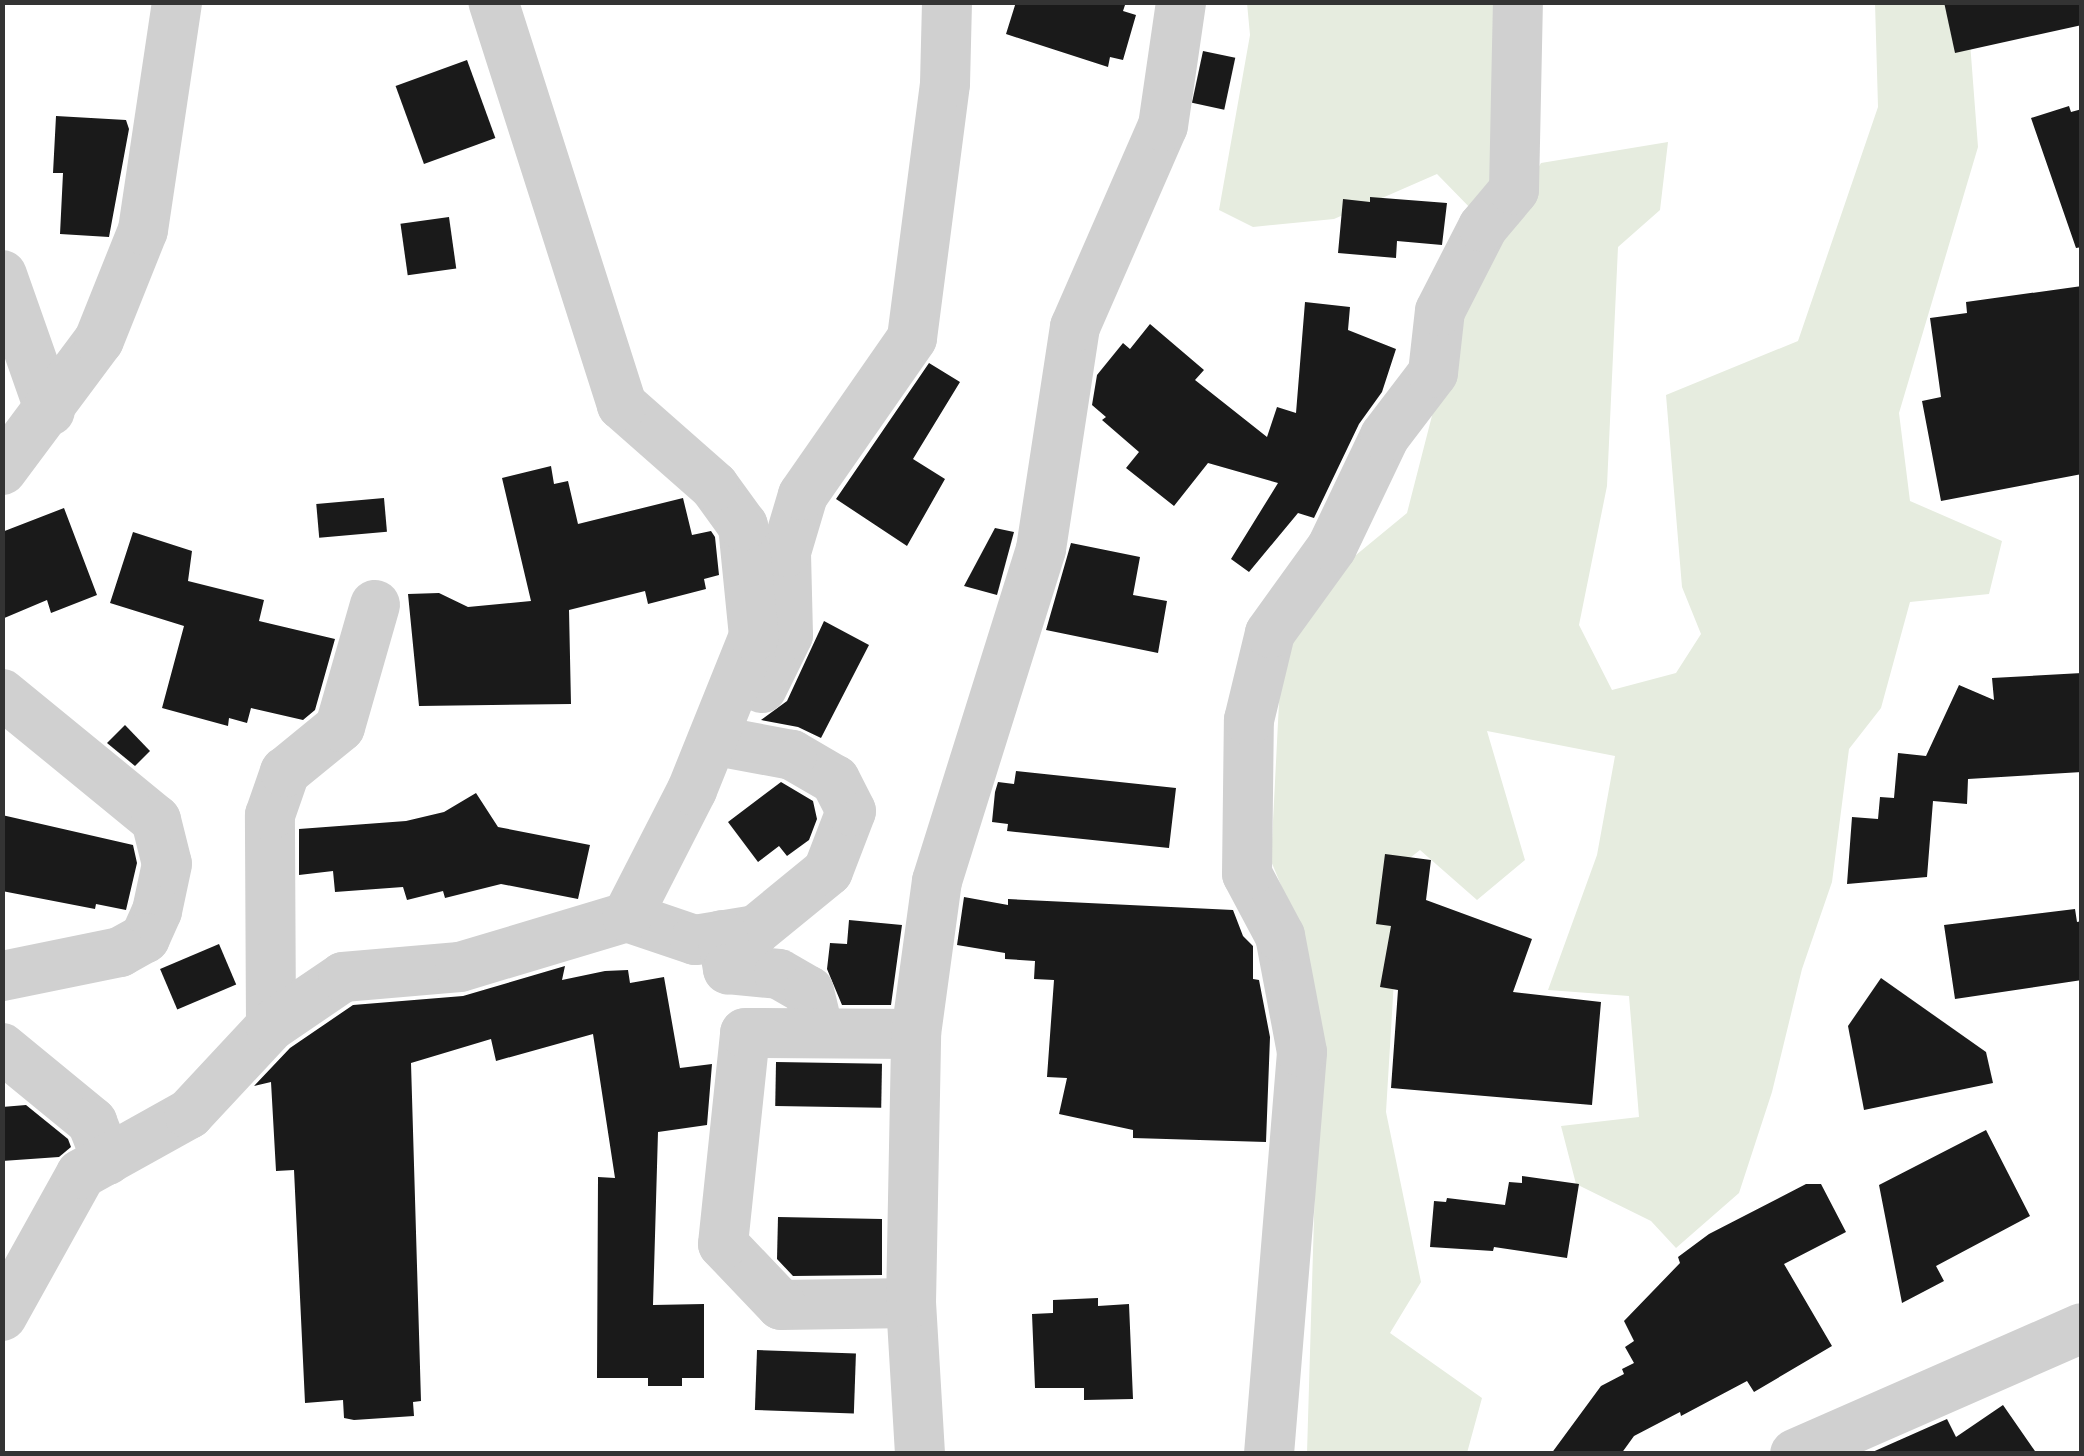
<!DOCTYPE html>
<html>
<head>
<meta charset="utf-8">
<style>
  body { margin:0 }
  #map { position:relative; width:2084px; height:1456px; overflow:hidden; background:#fff; font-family:"Golos Text",sans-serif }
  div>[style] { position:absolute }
  .green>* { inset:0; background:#e6ecdf }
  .building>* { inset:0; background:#1a1a1a; transform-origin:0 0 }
  .minor>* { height:50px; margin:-25px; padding:0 25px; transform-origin:25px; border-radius:25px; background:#d0d0d0 }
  span { translate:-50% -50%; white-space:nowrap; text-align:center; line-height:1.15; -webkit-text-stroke:10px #fff; paint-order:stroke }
  .frame { position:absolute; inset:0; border:5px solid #333; pointer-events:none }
</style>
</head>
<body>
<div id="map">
  <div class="green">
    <i style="clip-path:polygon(1247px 3px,1495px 3px,1501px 186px,1477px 215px,1437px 174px,1334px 219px,1253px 227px,1219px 210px,1250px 35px)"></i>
    <i style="clip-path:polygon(1875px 3px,1967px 3px,1978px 147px,1899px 413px,1910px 501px,2002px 541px,1989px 594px,1910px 602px,1881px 708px,1849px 749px,1832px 882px,1802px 969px,1772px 1092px,1739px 1193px,1676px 1248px,1651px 1221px,1576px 1184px,1561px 1126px,1639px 1117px,1629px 996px,1548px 990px,1597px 855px,1615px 756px,1487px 731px,1525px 860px,1477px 900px,1420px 850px,1401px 865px,1386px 1112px,1421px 1282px,1390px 1333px,1482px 1398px,1467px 1453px,1307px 1453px,1319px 1049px,1300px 931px,1271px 861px,1282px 643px,1339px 569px,1407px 513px,1463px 295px,1541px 163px,1668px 142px,1660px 210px,1618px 247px,1607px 486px,1579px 625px,1612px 690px,1676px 673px,1701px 634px,1682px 587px,1666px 395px,1798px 341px,1878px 107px)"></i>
  </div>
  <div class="building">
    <i style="clip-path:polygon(1016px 2px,1126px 2px,1123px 11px,1136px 15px,1123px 60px,1110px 57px,1108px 67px,1006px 34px)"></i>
    <i style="clip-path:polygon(1944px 2px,2082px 2px,2082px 25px,1955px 53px)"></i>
    <i style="left:1203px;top:51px;width:33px;height:53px;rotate:12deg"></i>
    <i style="left:467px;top:60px;width:83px;height:76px;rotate:70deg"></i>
    <i style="clip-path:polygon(2069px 106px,2071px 112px,2082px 109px,2082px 247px,2076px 248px,2031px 118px)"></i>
    <i style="clip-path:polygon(56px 116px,126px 120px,129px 129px,109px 237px,60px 234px,63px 173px,53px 173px)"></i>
    <i style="clip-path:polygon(1370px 197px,1447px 203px,1442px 245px,1397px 241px,1396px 258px,1338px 253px,1343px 199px,1370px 202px)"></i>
    <i style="left:449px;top:217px;width:52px;height:49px;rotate:82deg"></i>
    <i style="clip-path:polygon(2082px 286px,2082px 474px,1941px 501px,1922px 401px,1941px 397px,1930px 318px,1967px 313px,1966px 302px)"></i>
    <i style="clip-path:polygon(1305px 302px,1350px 307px,1348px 330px,1396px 349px,1382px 392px,1359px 424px,1314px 518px,1298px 513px,1249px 572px,1231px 559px,1278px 483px,1208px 463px,1174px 506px,1126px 468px,1139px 452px,1102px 420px,1106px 417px,1092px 405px,1097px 375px,1123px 343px,1130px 349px,1150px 324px,1204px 370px,1195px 380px,1267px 437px,1277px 407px,1296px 413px)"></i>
    <i style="clip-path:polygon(929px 363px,960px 382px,913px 459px,945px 479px,907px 546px,836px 499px)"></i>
    <i style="clip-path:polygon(551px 466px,554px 484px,568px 481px,578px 524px,683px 498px,692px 535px,711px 531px,715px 537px,719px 575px,704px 579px,706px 589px,648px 604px,645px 591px,569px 610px,571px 704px,419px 706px,408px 594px,439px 593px,468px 607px,531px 601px,502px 478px)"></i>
    <i style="left:384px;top:498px;width:34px;height:68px;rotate:85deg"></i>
    <i style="clip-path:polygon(64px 508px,97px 595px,51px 613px,47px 600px,2px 619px,2px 532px)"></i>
    <i style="clip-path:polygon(995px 528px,1014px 532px,997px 595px,964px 586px)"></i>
    <i style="clip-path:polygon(133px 532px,192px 551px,188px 581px,264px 600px,259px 621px,335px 639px,315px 710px,303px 720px,251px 708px,247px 723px,229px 718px,228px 726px,162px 708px,184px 626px,110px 603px)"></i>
    <i style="clip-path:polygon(1071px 543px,1140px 557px,1133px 595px,1167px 601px,1158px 653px,1046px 630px)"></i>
    <i style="clip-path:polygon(824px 621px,869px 645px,821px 738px,798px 727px,761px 720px,787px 701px)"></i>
    <i style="clip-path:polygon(2082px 673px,2082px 772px,1968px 779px,1967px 804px,1933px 801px,1927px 877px,1847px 884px,1852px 817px,1878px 819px,1880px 797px,1894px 798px,1898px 753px,1926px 756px,1959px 685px,1994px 700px,1992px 678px)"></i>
    <i style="clip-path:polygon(125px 725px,150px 751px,135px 766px,107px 743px)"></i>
    <i style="clip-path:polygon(1016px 771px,1176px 788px,1169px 848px,1007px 831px,1008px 824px,992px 822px,995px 792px,998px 782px,1014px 784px)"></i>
    <i style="clip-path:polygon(781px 782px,813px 801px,817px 819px,809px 840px,787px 856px,779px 846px,758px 862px,728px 822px)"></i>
    <i style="clip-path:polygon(476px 793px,498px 827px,590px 845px,578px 899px,501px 884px,445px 898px,443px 891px,407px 900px,403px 887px,335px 892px,333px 871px,299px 875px,299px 829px,406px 821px,444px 812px)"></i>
    <i style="clip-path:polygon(2px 815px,133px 845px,137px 863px,126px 910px,96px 904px,95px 909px,2px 891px)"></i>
    <i style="clip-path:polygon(1385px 854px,1431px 860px,1426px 900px,1532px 939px,1513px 992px,1601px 1002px,1592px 1105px,1391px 1088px,1398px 990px,1380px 987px,1391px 926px,1376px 924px)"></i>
    <i style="clip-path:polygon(964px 897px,1008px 905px,1008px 899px,1233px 910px,1243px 936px,1253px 946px,1253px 979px,1259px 980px,1270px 1037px,1266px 1142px,1133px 1138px,1133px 1130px,1059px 1114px,1067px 1078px,1047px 1077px,1054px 980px,1034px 979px,1035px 961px,1005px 959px,1005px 953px,957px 945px)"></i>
    <i style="clip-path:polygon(2075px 909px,2077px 922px,2082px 921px,2082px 980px,1955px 999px,1944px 925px)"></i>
    <i style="clip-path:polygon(849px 920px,902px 925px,891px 1005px,842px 1005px,827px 969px,830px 943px,847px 944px)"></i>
    <i style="left:219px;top:944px;width:44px;height:64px;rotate:67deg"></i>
    <i style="clip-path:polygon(565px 966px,562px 980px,605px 971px,628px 970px,630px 983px,664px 977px,680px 1068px,712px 1064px,707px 1125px,658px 1132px,653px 1305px,704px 1304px,704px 1378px,682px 1378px,682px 1386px,648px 1386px,648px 1378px,597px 1378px,598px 1177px,615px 1178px,593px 1034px,496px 1061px,491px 1039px,411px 1063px,421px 1401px,413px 1402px,414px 1416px,354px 1420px,344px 1418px,343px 1400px,305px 1403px,294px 1170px,276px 1171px,271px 1082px,254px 1086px,290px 1048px,353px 1005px,463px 996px)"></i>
    <i style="clip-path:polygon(1881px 978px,1986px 1052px,1993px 1083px,1864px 1110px,1848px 1026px)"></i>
    <i style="left:776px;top:1062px;width:106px;height:44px;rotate:1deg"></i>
    <i style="clip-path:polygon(26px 1105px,68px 1139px,71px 1147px,59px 1157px,2px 1161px,2px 1107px)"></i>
    <i style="clip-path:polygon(1986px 1130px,2030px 1216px,1936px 1266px,1944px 1281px,1902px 1303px,1879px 1185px)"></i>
    <i style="clip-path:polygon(1522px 1176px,1579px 1184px,1567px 1258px,1494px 1247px,1493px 1251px,1430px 1247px,1434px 1201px,1446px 1202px,1447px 1198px,1505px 1205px,1509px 1182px,1522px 1183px)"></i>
    <i style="clip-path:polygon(1806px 1184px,1821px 1184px,1846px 1232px,1784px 1264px,1832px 1346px,1754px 1392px,1747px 1381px,1681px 1416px,1680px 1412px,1634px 1436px,1621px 1454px,1551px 1454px,1601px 1386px,1624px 1374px,1622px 1369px,1634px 1363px,1625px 1347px,1634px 1341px,1624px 1321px,1680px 1263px,1678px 1257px,1709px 1234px)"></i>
    <i style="clip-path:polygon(778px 1217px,882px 1219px,882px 1275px,793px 1276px,777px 1259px)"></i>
    <i style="clip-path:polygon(1098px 1298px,1098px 1306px,1129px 1304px,1133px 1399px,1084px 1400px,1084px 1388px,1035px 1388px,1032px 1314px,1053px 1313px,1053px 1300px)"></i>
    <i style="left:757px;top:1350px;width:99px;height:60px;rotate:2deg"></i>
    <i style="clip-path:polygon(2003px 1405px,2037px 1454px,1868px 1454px,1947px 1419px,1956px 1437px)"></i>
  </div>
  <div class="minor">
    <i style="left:2px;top:275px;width:144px;rotate:70.6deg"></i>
    <i style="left:2px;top:470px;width:162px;rotate:-53.3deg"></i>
    <i style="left:99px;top:340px;width:118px;rotate:-68.2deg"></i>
    <i style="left:143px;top:230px;width:231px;rotate:-81.5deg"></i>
    <i style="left:762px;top:688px;width:59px;rotate:-63.9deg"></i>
    <i style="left:788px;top:635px;width:83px;rotate:-91.4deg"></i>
    <i style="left:786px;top:552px;width:59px;rotate:-73.4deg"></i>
    <i style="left:803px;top:495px;width:191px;rotate:-55.2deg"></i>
    <i style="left:912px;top:338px;width:256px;rotate:-82.6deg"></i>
    <i style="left:945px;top:84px;width:82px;rotate:-88.6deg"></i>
    <i style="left:2px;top:694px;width:199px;rotate:39.3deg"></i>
    <i style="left:156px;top:820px;width:45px;rotate:76deg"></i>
    <i style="left:167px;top:864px;width:48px;rotate:102deg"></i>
    <i style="left:157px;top:911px;width:30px;rotate:114deg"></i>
    <i style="left:145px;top:938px;width:29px;rotate:151deg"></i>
    <i style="left:120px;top:952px;width:120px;rotate:168.5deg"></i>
    <i style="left:627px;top:917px;width:72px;rotate:18.7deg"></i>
    <i style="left:695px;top:940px;width:62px;rotate:-9.3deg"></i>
    <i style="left:756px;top:930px;width:93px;rotate:-39.3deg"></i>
    <i style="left:828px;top:871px;width:64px;rotate:-69deg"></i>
    <i style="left:851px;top:811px;width:35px;rotate:-117deg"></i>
    <i style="left:835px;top:780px;width:50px;rotate:-149.8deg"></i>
    <i style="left:792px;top:755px;width:81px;rotate:-169.4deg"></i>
    <i style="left:722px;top:935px;width:35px;rotate:80deg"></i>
    <i style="left:728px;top:969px;width:51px;rotate:5.6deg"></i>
    <i style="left:779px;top:974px;width:34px;rotate:30deg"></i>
    <i style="left:809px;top:991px;width:43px;rotate:76.6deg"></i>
    <i style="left:271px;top:1026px;width:211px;rotate:-90.3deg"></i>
    <i style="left:270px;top:815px;width:46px;rotate:-70.8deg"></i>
    <i style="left:285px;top:772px;width:71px;rotate:-39.3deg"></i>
    <i style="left:340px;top:727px;width:127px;rotate:-74deg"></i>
    <i style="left:2px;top:1048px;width:117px;rotate:39.4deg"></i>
    <i style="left:92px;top:1122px;width:41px;rotate:68.5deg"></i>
    <i style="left:911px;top:1303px;width:130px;rotate:179.1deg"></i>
    <i style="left:781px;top:1305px;width:84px;rotate:-133.6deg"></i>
    <i style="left:723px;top:1244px;width:212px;rotate:-84deg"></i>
    <i style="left:745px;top:1033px;width:171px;rotate:0.3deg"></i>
    <i style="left:2px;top:1316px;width:162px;rotate:-60.9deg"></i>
    <i style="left:81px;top:1174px;width:124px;rotate:-29.1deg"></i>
    <i style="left:189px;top:1114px;width:120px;rotate:-47deg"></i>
    <i style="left:271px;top:1026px;width:87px;rotate:-34.2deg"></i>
    <i style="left:343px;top:977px;width:117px;rotate:-4.9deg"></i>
    <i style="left:460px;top:967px;width:174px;rotate:-16.7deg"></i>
    <i style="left:627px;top:917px;width:143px;rotate:-62.9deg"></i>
    <i style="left:692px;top:790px;width:166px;rotate:-68.1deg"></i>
    <i style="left:754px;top:636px;width:111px;rotate:-95.7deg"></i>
    <i style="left:743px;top:526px;width:49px;rotate:-125.9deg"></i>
    <i style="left:714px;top:486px;width:123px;rotate:-138.6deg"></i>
    <i style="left:622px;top:405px;width:423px;rotate:-107.7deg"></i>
    <i style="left:920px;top:1454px;width:151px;rotate:-93.4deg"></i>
    <i style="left:911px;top:1303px;width:269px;rotate:-88.9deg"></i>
    <i style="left:916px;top:1034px;width:154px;rotate:-82.2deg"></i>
    <i style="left:937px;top:881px;width:348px;rotate:-72.6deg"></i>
    <i style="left:1041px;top:549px;width:225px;rotate:-81.3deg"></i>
    <i style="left:1075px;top:327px;width:219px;rotate:-66.4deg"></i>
    <i style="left:1163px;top:126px;width:125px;rotate:-81.7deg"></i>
    <i style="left:1269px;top:1454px;width:403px;rotate:-85.3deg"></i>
    <i style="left:1302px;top:1052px;width:118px;rotate:-100.7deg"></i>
    <i style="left:1280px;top:936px;width:70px;rotate:-118deg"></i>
    <i style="left:1247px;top:874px;width:154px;rotate:-89.3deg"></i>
    <i style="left:1249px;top:720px;width:89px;rotate:-76.4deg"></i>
    <i style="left:1270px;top:633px;width:106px;rotate:-54.2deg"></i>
    <i style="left:1332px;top:547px;width:123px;rotate:-64.5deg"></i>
    <i style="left:1385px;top:436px;width:79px;rotate:-52.7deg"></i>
    <i style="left:1433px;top:373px;width:62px;rotate:-83.6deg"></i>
    <i style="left:1440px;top:311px;width:94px;rotate:-62.9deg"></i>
    <i style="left:1483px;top:227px;width:48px;rotate:-50deg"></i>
    <i style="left:1514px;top:190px;width:188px;rotate:-88.8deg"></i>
    <i style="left:1795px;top:1454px;width:313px;rotate:-23.7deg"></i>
  </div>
  <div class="frame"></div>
</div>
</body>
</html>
